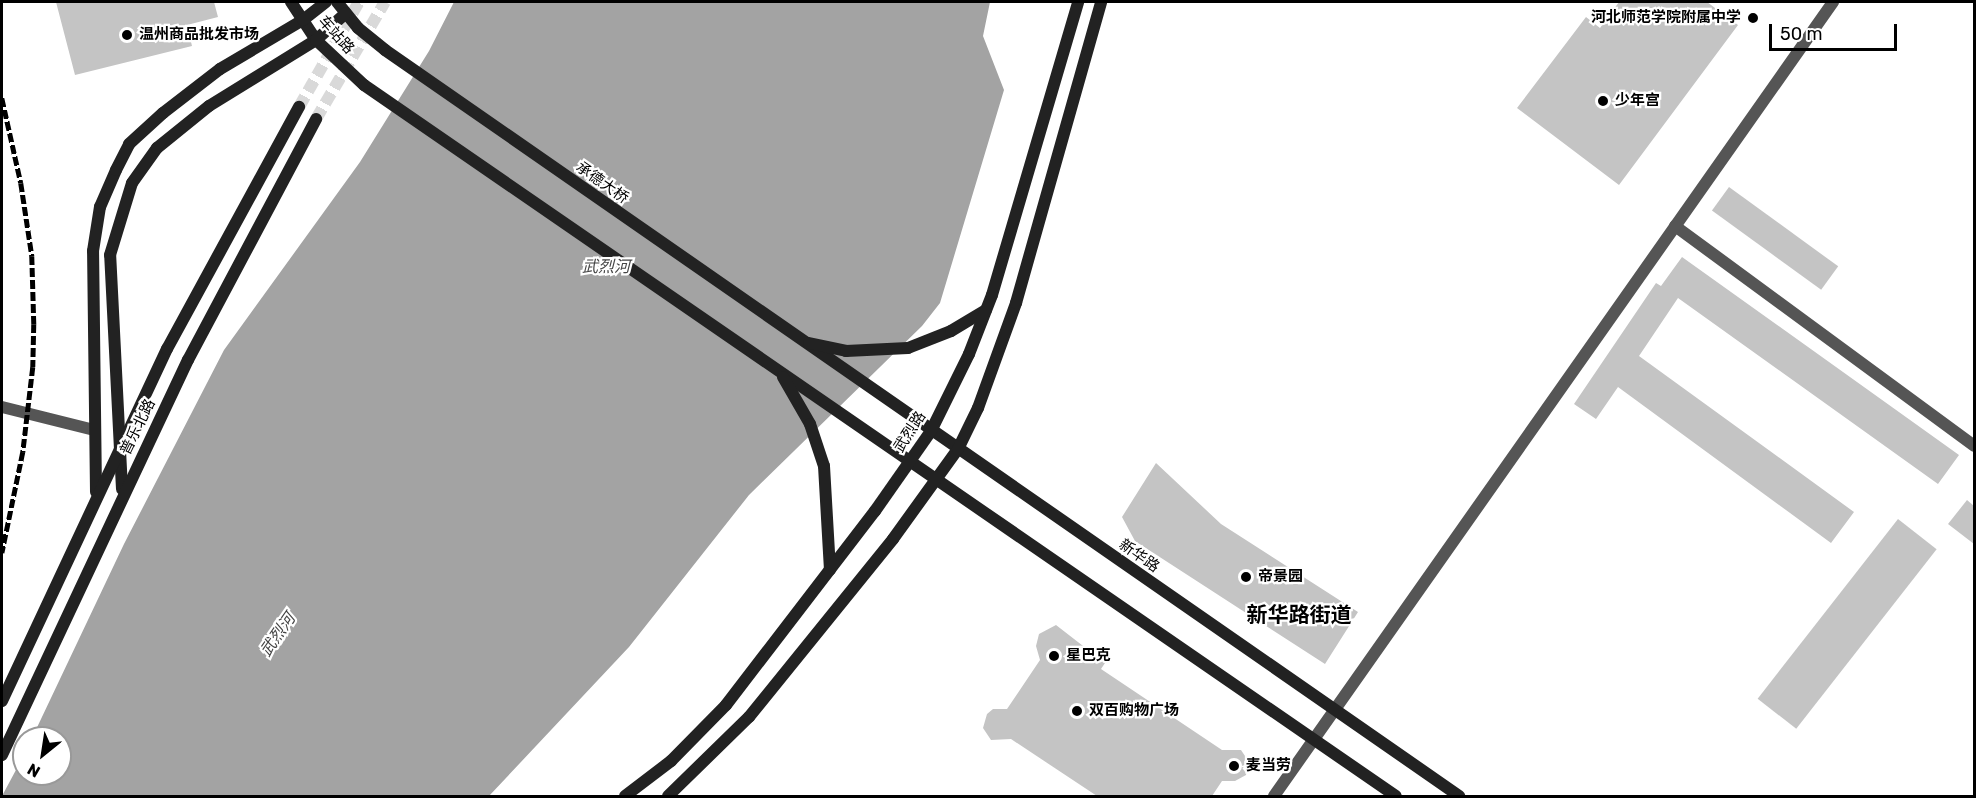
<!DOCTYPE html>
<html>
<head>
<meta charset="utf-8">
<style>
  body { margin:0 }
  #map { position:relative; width:1976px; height:798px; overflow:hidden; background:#fff; font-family:Rubik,"Noto Sans SC",sans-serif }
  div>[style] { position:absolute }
  .water>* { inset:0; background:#a3a3a3 }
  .building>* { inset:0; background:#c4c4c4; transform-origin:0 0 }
  .secondary-tunnel>* { height:12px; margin-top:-6px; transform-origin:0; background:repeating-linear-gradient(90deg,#d9d9d9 0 12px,transparent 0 18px) }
  .street>* { height:12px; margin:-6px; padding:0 6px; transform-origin:6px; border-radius:6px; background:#555 }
  .secondary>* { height:12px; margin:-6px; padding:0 6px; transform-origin:6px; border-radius:6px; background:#222 }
  .rail>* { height:4.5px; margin-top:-2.25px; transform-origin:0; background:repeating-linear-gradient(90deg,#000 0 9px,transparent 0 12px) }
  .dots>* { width:16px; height:16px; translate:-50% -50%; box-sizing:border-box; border:3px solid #fff; border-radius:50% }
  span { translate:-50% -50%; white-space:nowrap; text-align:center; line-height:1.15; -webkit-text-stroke:4.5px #fff; paint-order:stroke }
  .poi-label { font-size:15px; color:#000; font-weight:700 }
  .right { translate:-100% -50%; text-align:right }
  .left { translate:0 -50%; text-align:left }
  .street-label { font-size:15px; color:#000 }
  .water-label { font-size:16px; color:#444; font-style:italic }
  .district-label { font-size:21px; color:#000; font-weight:700 }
  .frame { position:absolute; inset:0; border:3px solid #000; pointer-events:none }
  .north { position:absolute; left:12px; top:726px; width:60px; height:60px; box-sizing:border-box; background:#fff; border:2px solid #999; border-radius:50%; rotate:210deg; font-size:16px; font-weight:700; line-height:24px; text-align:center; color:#000 }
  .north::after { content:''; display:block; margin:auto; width:21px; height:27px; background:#000; clip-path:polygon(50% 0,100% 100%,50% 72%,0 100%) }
  .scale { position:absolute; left:1769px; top:24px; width:128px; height:27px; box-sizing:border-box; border:3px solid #000; border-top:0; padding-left:8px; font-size:18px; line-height:21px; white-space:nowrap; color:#000; -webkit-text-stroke:4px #fff; paint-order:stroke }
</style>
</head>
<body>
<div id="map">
  <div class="water">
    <i style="clip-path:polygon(454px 2px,990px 2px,983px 36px,1004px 90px,940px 303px,922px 326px,749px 495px,629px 647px,489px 796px,2px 796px,24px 755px,24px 774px,60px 774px,60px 738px,32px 738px,124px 544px,224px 350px,360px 162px,429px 51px)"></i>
  </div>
  <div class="building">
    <i style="clip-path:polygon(56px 2px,214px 2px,218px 17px,187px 25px,192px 46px,75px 75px)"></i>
    <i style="clip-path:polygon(1619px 2px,1707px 2px,1738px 25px,1619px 185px,1517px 108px,1586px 17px,1600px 28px)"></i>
    <i style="left:1729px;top:187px;width:135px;height:29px;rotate:36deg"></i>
    <i style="clip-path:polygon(1682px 257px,1959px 455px,1938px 484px,1678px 298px,1639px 356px,1854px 512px,1831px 543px,1618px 387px,1596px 419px,1574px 404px,1656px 283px,1661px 286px)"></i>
    <i style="clip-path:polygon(1156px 463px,1221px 524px,1358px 612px,1325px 664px,1135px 541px,1122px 517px)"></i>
    <i style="clip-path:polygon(1967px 500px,1974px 506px,1974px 544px,1948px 524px)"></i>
    <i style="left:1898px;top:519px;width:49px;height:228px;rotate:38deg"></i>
    <i style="clip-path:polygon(1056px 625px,1105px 663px,1101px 669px,1222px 750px,1241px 750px,1249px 762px,1246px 775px,1235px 781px,1222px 781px,1212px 796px,1097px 796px,1011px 739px,991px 740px,983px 728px,987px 714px,993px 709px,1007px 709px,1040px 660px,1036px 646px,1039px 634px)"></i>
  </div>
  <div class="secondary-tunnel">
    <i style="left:299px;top:107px;width:121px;rotate:-60.3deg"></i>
    <i style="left:316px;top:119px;width:136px;rotate:-59.5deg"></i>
  </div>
  <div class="street">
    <i style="left:1675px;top:226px;width:371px;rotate:36.3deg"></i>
    <i style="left:2px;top:407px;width:95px;rotate:14deg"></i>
    <i style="left:1274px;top:796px;width:971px;rotate:-54.85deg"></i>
  </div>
  <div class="secondary">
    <i style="left:291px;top:2px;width:45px;rotate:56.7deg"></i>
    <i style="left:316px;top:40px;width:66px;rotate:43.2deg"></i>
    <i style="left:364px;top:85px;width:1253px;rotate:34.57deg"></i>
    <i style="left:337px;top:2px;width:33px;rotate:51deg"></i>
    <i style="left:358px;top:28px;width:35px;rotate:39deg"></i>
    <i style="left:385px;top:50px;width:1308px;rotate:34.78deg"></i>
    <i style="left:809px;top:343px;width:38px;rotate:12deg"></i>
    <i style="left:846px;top:351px;width:62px;rotate:-2.8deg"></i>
    <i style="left:908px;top:348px;width:46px;rotate:-21.6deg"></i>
    <i style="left:951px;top:331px;width:41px;rotate:-31deg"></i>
    <i style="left:783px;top:377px;width:54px;rotate:60.1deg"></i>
    <i style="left:810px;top:424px;width:44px;rotate:71.6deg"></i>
    <i style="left:824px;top:466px;width:104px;rotate:86.7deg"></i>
    <i style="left:122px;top:489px;width:234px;rotate:-92.9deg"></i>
    <i style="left:110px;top:255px;width:75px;rotate:-73deg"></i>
    <i style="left:132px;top:183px;width:43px;rotate:-54.5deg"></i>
    <i style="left:157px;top:148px;width:67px;rotate:-38.9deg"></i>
    <i style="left:209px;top:106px;width:126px;rotate:-31.7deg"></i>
    <i style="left:316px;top:40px;width:40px;rotate:-42deg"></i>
    <i style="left:96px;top:492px;width:241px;rotate:-90.7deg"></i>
    <i style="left:93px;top:251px;width:45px;rotate:-81deg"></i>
    <i style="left:100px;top:207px;width:40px;rotate:-66.6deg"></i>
    <i style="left:116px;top:170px;width:29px;rotate:-63deg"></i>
    <i style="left:129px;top:144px;width:46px;rotate:-42.4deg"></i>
    <i style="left:163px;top:113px;width:72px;rotate:-37.7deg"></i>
    <i style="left:220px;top:69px;width:96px;rotate:-30.6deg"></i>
    <i style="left:303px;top:20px;width:29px;rotate:-38deg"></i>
    <i style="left:2px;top:701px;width:389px;rotate:-64.9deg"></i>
    <i style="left:167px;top:349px;width:276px;rotate:-61.4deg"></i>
    <i style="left:2px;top:755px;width:437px;rotate:-64.8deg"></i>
    <i style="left:188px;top:360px;width:273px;rotate:-62deg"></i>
    <i style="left:625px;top:796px;width:58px;rotate:-37.3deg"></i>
    <i style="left:671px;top:761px;width:78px;rotate:-45.5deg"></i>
    <i style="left:726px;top:705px;width:245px;rotate:-52.5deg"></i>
    <i style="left:875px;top:511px;width:98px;rotate:-55deg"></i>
    <i style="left:931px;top:431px;width:86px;rotate:-63.7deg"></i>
    <i style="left:969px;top:354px;width:63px;rotate:-68.7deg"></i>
    <i style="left:992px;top:295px;width:305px;rotate:-73.6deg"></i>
    <i style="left:668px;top:796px;width:113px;rotate:-44.3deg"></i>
    <i style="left:749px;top:717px;width:229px;rotate:-51deg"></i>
    <i style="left:893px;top:539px;width:111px;rotate:-54.2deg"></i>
    <i style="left:958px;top:449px;width:46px;rotate:-64deg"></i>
    <i style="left:978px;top:408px;width:112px;rotate:-70.1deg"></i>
    <i style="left:1016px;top:303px;width:313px;rotate:-74.2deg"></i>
  </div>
  <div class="rail">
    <i style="left:2px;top:98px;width:87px;rotate:77.4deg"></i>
    <i style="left:21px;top:183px;width:74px;rotate:81.4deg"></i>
    <i style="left:32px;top:256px;width:68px;rotate:88.3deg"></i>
    <i style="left:34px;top:324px;width:43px;rotate:91.3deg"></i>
    <i style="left:33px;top:367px;width:86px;rotate:96.7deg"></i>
    <i style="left:23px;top:452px;width:103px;rotate:101.7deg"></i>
  </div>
  <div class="dots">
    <i style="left:1753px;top:18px;background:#000"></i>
    <i style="left:127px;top:35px;background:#000"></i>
    <i style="left:1603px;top:101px;background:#000"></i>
    <i style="left:1246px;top:577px;background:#000"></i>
    <i style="left:1054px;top:656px;background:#000"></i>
    <i style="left:1077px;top:711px;background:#000"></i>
    <i style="left:1234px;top:766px;background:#000"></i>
  </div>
  <div class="poi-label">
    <span class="right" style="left:1741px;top:18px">河北师范学院附属中学</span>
    <span class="left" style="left:139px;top:35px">温州商品批发市场</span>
    <span class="left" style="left:1615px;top:101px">少年宫</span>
    <span class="left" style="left:1258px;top:577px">帝景园</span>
    <span class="left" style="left:1066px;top:656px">星巴克</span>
    <span class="left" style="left:1089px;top:711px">双百购物广场</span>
    <span class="left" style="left:1246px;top:766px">麦当劳</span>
  </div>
  <div class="street-label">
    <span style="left:336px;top:35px;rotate:48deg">车站路</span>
    <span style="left:602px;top:183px;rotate:35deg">承德大桥</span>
    <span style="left:138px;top:427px;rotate:-64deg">普乐北路</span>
    <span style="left:910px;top:432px;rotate:-57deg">武烈路</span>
    <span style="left:1139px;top:556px;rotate:35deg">新华路</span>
  </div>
  <div class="water-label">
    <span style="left:606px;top:267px">武烈河</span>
    <span style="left:278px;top:635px;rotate:-55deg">武烈河</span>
  </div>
  <div class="district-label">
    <span style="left:1299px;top:615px">新华路街道</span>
  </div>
  <div class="frame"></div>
  <div class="north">N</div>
  <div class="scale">50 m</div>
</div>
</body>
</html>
